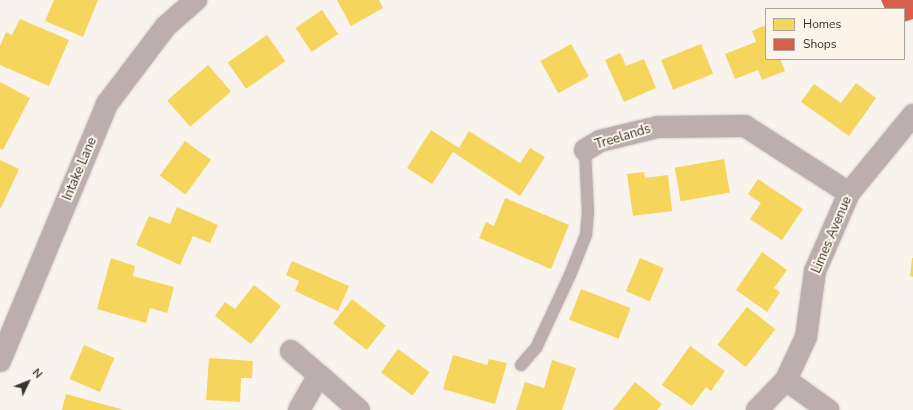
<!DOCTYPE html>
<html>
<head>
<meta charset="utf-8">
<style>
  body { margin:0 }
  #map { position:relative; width:913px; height:410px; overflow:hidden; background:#f8f3ed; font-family:"Nunito Sans",sans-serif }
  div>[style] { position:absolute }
  .homes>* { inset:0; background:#f6d55c; transform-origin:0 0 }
  .shops>* { inset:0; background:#d6604d }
  .roads { filter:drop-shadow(0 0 1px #d4d0cb) drop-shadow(0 0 1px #d4d0cb) }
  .lane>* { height:12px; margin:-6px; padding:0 6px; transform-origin:6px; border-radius:6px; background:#bcaeae }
  .street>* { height:22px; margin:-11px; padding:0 11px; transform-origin:11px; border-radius:11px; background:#bcaeae }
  span { translate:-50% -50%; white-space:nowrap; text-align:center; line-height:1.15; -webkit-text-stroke:4px #fcf4e9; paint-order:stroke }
  .street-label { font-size:13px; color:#35332e }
  .legend { position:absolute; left:765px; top:8px; width:140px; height:52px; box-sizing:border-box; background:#fcf4e9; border:1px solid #aca79e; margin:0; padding:5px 7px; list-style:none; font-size:12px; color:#35332e }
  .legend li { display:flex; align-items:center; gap:8px; height:20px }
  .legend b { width:20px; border:1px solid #aca79e }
  .north { position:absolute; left:8px; top:362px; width:40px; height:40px; -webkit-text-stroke:3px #fcf4e9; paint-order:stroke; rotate:47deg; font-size:11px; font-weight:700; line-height:16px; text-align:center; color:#35332e }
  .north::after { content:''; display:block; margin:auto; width:14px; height:18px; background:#35332e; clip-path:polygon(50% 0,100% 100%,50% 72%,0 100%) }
</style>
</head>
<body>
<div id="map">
  <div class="homes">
    <i style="clip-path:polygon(54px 0,98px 0,83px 37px,45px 21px)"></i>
    <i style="clip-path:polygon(337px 0,379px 0,383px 8px,351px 26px)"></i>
    <i style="left:322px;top:10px;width:29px;height:32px;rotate:56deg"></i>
    <i style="clip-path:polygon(20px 19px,69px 40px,49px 86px,0 65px,0 46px,6px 32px,12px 35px)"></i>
    <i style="clip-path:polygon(766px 25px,766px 59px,780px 59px,785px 71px,762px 80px,758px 70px,735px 79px,725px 54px,756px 42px,752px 31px)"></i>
    <i style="left:267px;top:35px;width:32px;height:48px;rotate:55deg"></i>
    <i style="left:571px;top:44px;width:37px;height:35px;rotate:61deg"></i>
    <i style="left:701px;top:44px;width:32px;height:43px;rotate:68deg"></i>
    <i style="clip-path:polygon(620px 53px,626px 66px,644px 59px,656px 88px,624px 102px,605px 60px)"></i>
    <i style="left:208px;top:65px;width:35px;height:54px;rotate:49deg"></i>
    <i style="clip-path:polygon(0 82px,30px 98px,3px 150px,0 149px)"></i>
    <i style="clip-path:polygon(856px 83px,876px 98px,849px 136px,801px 102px,814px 84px,841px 103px)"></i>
    <i style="clip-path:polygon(431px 130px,459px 148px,469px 131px,520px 163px,530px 148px,545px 157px,520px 196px,453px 152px,432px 184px,407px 168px)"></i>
    <i style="left:185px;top:141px;width:32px;height:43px;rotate:36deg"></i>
    <i style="left:724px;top:159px;width:34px;height:50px;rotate:80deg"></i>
    <i style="clip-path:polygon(0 160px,19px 169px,1px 208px,0 207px)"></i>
    <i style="clip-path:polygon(644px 172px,645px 178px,668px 175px,672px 211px,633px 216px,627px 174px)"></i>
    <i style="clip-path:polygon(758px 179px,803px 209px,782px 240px,750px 219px,761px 203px,748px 194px)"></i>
    <i style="clip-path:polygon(505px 198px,569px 225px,551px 269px,479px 238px,486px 222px,494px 226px)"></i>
    <i style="clip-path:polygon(177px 207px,218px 225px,210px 243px,193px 236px,180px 265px,136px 245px,149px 216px,170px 224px)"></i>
    <i style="clip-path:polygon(762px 252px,787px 270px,774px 288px,780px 292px,767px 312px,736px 290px)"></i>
    <i style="clip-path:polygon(111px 258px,135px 266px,133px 276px,174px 287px,167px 313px,150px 308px,146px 323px,97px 309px)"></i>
    <i style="left:640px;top:258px;width:26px;height:36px;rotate:23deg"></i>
    <i style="clip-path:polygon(912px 258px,913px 258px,913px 277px,910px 276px)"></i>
    <i style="clip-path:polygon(292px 261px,349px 286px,338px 311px,295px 291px,299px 281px,286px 275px)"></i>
    <i style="clip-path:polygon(254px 285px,281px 306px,251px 344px,215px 316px,225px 302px,235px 309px)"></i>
    <i style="left:581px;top:289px;width:53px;height:33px;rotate:21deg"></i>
    <i style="left:352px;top:299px;width:43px;height:31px;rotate:38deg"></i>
    <i style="left:747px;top:307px;width:36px;height:48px;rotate:38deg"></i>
    <i style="left:84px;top:345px;width:33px;height:37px;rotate:23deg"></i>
    <i style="clip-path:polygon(690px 346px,725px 371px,711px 391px,706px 387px,692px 406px,662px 385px)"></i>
    <i style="left:398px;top:349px;width:39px;height:29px;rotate:36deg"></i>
    <i style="clip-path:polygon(453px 355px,487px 365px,489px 359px,507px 363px,495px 404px,443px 389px)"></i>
    <i style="clip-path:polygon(209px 358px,253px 361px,252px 378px,241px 378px,240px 402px,206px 400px)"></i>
    <i style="clip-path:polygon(552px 360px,576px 368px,562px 410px,516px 410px,525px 382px,544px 388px)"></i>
    <i style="clip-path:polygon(635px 382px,662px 404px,657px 410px,613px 410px)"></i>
    <i style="clip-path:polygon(66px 394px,124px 410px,62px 410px)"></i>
  </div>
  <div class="shops">
    <i style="clip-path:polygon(881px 0,913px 0,913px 19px,904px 22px,904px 9px,885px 9px)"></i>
  </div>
  <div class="roads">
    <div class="lane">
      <i style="left:521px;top:365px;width:23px;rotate:-49deg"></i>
      <i style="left:536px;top:348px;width:81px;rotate:-65deg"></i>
      <i style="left:570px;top:275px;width:43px;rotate:-68.2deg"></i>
      <i style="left:586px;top:235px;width:23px;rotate:-85deg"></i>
      <i style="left:588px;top:212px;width:62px;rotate:-92.8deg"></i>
    </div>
    <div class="street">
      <i style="left:585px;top:150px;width:17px;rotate:-31deg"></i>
      <i style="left:600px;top:141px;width:60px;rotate:-13.6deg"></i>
      <i style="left:658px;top:127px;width:87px;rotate:-0.7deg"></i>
      <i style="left:745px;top:126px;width:124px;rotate:32.8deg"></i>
      <i style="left:291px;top:351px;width:37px;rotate:41deg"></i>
      <i style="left:0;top:361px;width:278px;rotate:-67.4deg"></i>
      <i style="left:107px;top:104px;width:98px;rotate:-52.9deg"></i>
      <i style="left:166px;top:26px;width:40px;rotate:-41deg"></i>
      <i style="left:786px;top:380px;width:52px;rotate:35.5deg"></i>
      <i style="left:299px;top:410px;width:40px;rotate:-60.3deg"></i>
      <i style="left:319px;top:375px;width:53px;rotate:41.2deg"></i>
      <i style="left:757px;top:410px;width:42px;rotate:-46deg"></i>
      <i style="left:786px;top:380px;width:47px;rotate:-65.1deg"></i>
      <i style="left:806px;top:337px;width:67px;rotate:-82.2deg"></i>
      <i style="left:815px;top:271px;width:85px;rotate:-66.4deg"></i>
      <i style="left:849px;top:193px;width:101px;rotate:-50.6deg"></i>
    </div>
  </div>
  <div class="street-label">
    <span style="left:623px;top:137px;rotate:-17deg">Treelands</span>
    <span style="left:80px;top:169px;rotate:-67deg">Intake Lane</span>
    <span style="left:832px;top:235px;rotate:-67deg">Limes Avenue</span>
  </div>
  <ul class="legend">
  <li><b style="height:11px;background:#f6d55c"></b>Homes</li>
  <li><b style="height:11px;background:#d6604d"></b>Shops</li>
  </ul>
  <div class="north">N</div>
</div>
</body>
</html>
